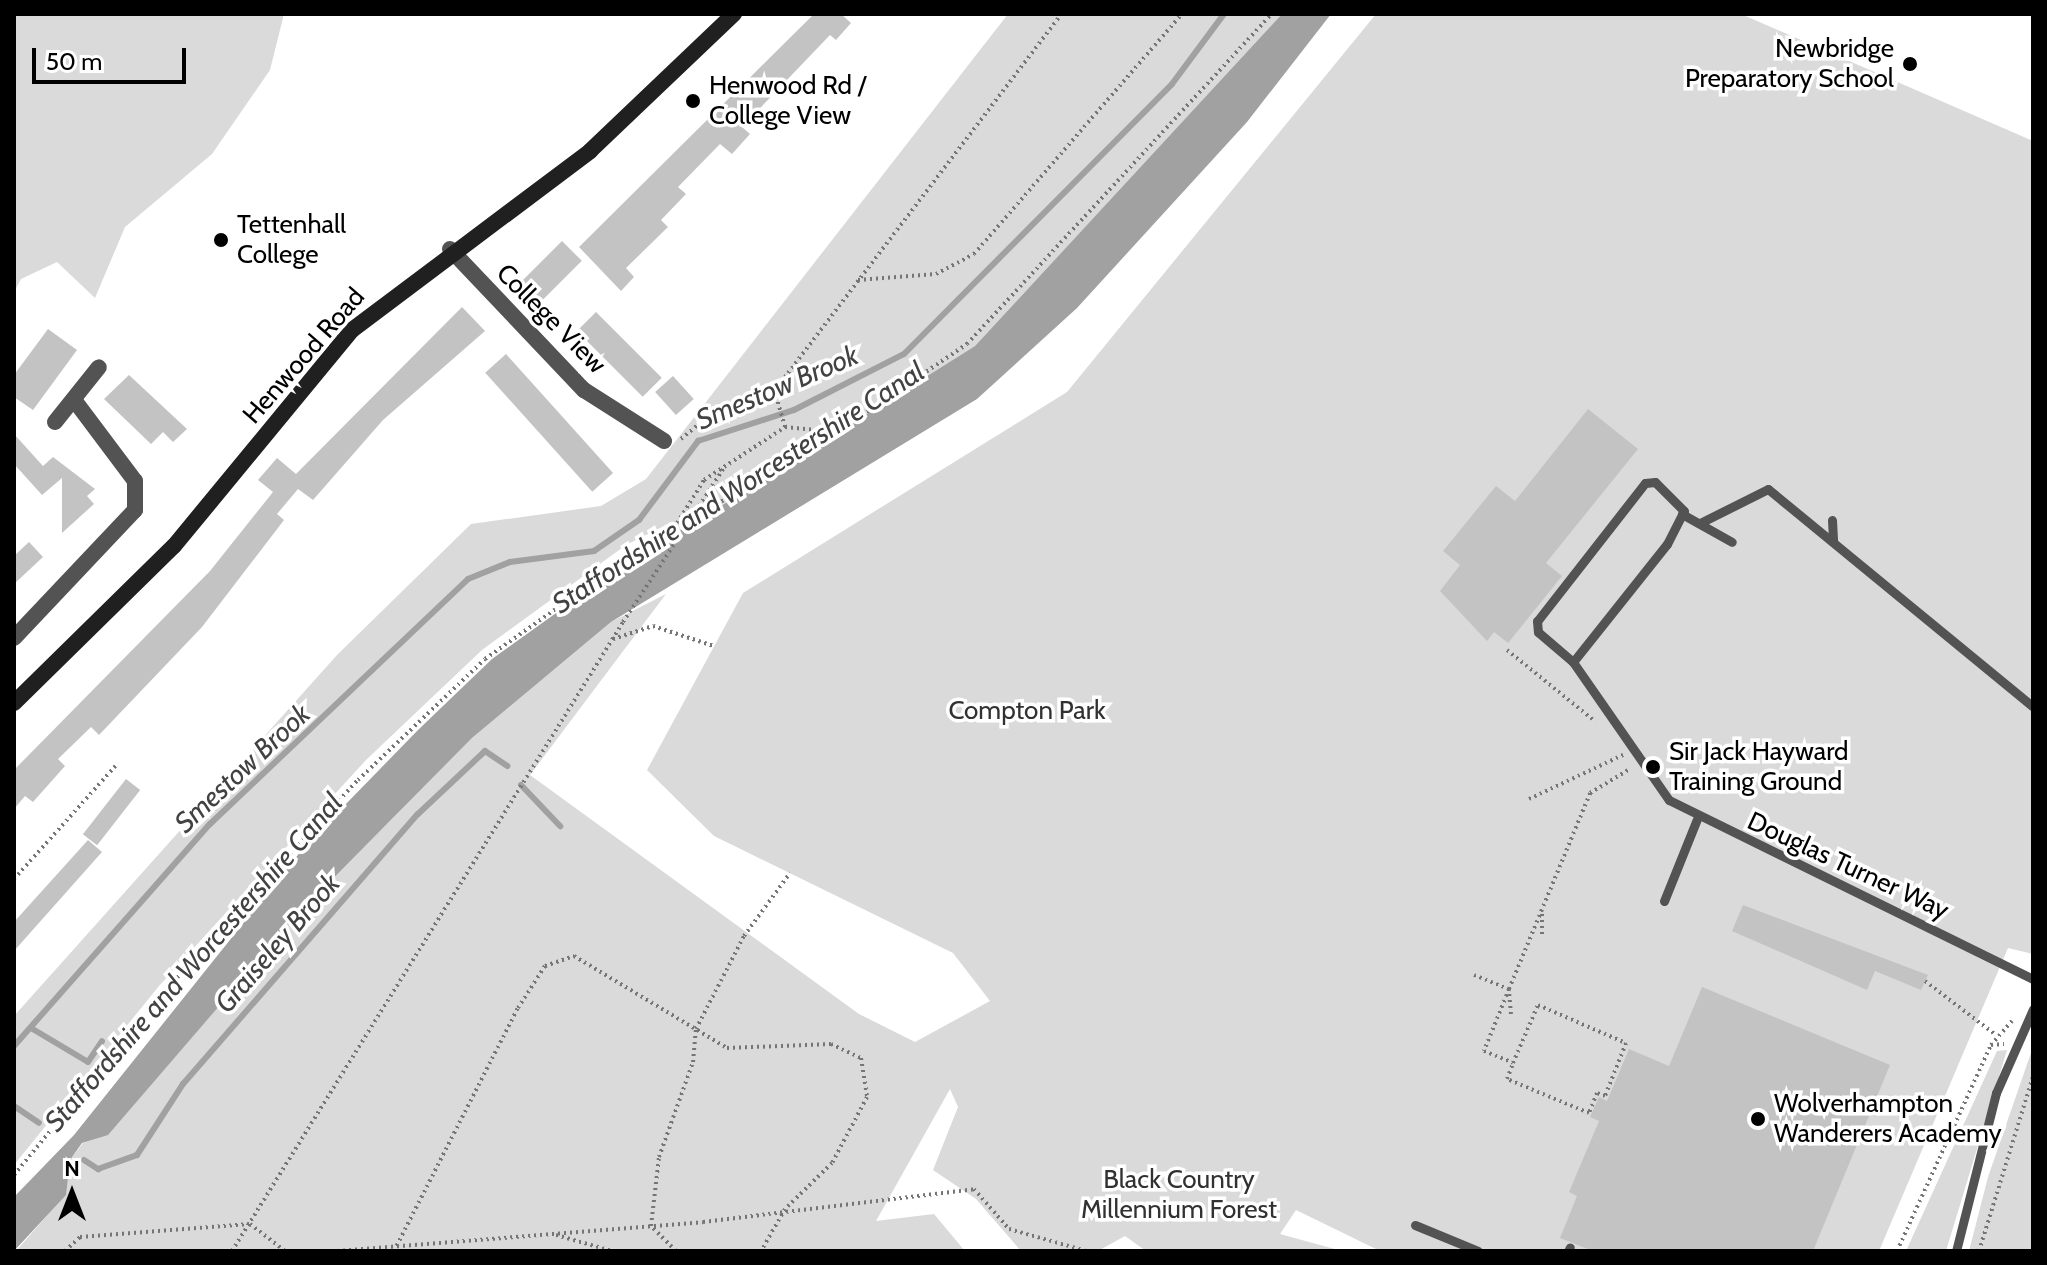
<!DOCTYPE html>
<html>
<head>
<meta charset="utf-8">
<style>
  body { margin:0 }
  #map { position:relative; width:2047px; height:1265px; overflow:hidden; background:#fff; font-family:Cabin,sans-serif }
  div>[style] { position:absolute }
  .green>* { inset:0; background:#dadada }
  .water>* { inset:0; background:#a1a1a1 }
  .stream>* { height:6px; margin:-3px; padding:0 3px; transform-origin:3px; border-radius:3px; background:#a1a1a1 }
  .building>* { inset:0; background:#c3c3c3; transform-origin:0 0 }
  .path>* { height:4px; margin-top:-2px; transform-origin:0; background:repeating-linear-gradient(90deg,#757575 0 2px,transparent 0 6px) }
  .lane>* { height:9px; margin:-4.5px; padding:0 4.5px; transform-origin:4.5px; border-radius:4.5px; background:#535353 }
  .street>* { height:16px; margin:-8px; padding:0 8px; transform-origin:8px; border-radius:8px; background:#535353 }
  .secondary>* { height:16px; margin:-8px; padding:0 8px; transform-origin:8px; border-radius:8px; background:#202020 }
  .path-bridge>* { height:4px; margin-top:-2px; transform-origin:0; background:repeating-linear-gradient(90deg,#757575 0 2px,transparent 0 6px) }
  .dots>* { width:22px; height:22px; translate:-50% -50%; box-sizing:border-box; border:4px solid #fff; border-radius:50% }
  span { translate:-50% -50%; white-space:nowrap; text-align:center; line-height:1.15; -webkit-text-stroke:7px #fff; paint-order:stroke }
  .poi-label { font-size:26px; color:#000 }
  .right { translate:-100% -50%; text-align:right }
  .left { translate:0 -50%; text-align:left }
  .street-label { font-size:26px; color:#000 }
  .park-label { font-size:26px; color:#313131 }
  .water-label { font-size:28px; color:#424242; font-style:italic }
  .frame { position:absolute; inset:0; border:16px solid #000; pointer-events:none }
  .north { position:absolute; left:32px; top:1153px; width:80px; height:80px; -webkit-text-stroke:6px #fff; paint-order:stroke; rotate:0deg; font-size:22px; font-weight:700; line-height:32px; text-align:center; color:#000 }
  .north::after { content:''; display:block; margin:auto; width:28px; height:36px; background:#000; clip-path:polygon(50% 0,100% 100%,50% 72%,0 100%) }
  .scale { position:absolute; left:32px; top:48px; width:154px; height:36px; box-sizing:border-box; border:4px solid #000; border-top:0; padding-left:10px; font-size:24px; line-height:28px; white-space:nowrap; color:#000; -webkit-text-stroke:6px #fff; paint-order:stroke }
</style>
</head>
<body>
<div id="map">
  <div class="green">
    <i style="clip-path:polygon(14px 14px,284px 14px,270px 70px,212px 154px,125px 227px,95px 298px,57px 262px,21px 279px,14px 292px)"></i>
    <i style="clip-path:polygon(1008px 14px,1282px 14px,975px 346px,722px 509px,667px 539px,662px 527px,626px 545px,482px 650px,366px 760px,159px 986px,14px 1165px,14px 1016px,337px 655px,471px 524px,601px 506px,646px 479px)"></i>
    <i style="clip-path:polygon(1376px 14px,1741px 14px,2033px 141px,2033px 954px,2008px 948px,1879px 1251px,1380px 1251px,1296px 1210px,1280px 1234px,1342px 1251px,1146px 1251px,1125px 1236px,1098px 1251px,1021px 1251px,976px 1199px,933px 1170px,958px 1107px,950px 1089px,876px 1221px,934px 1214px,965px 1251px,16px 1251px,65px 1195px,70px 1160px,83px 1143px,108px 1134px,301px 911px,400px 811px,472px 738px,611px 622px,666px 594px,530px 775px,859px 1014px,915px 1042px,990px 1001px,953px 953px,714px 836px,647px 770px,743px 593px,1067px 392px)"></i>
    <i style="clip-path:polygon(2033px 1047px,2033px 1251px,1969px 1251px,1988px 1177px)"></i>
    <i style="clip-path:polygon(2007px 1050px,1946px 1251px,1906px 1251px,1997px 1051px)"></i>
  </div>
  <div class="water">
    <i style="clip-path:polygon(1282px 14px,1331px 14px,1247px 122px,1077px 308px,977px 399px,611px 622px,472px 738px,301px 911px,108px 1135px,82px 1143px,70px 1160px,66px 1195px,14px 1251px,14px 1197px,74px 1135px,305px 846px,418px 730px,492px 659px,591px 588px,975px 346px)"></i>
  </div>
  <div class="stream">
    <i style="left:521px;top:785px;width:57px;rotate:46.4deg"></i>
    <i style="left:31px;top:1028px;width:66px;rotate:30.8deg"></i>
    <i style="left:88px;top:1062px;width:25px;rotate:-56deg"></i>
    <i style="left:14px;top:1046px;width:296px;rotate:-48.6deg"></i>
    <i style="left:210px;top:824px;width:356px;rotate:-43.5deg"></i>
    <i style="left:468px;top:579px;width:45px;rotate:-22deg"></i>
    <i style="left:510px;top:562px;width:85px;rotate:-7.5deg"></i>
    <i style="left:594px;top:551px;width:55px;rotate:-34.6deg"></i>
    <i style="left:639px;top:520px;width:99px;rotate:-53.2deg"></i>
    <i style="left:698px;top:441px;width:101px;rotate:-17.9deg"></i>
    <i style="left:794px;top:410px;width:123px;rotate:-27deg"></i>
    <i style="left:904px;top:354px;width:380px;rotate:-45.2deg"></i>
    <i style="left:1172px;top:84px;width:87px;rotate:-53.4deg"></i>
    <i style="left:14px;top:1106px;width:30px;rotate:34deg"></i>
    <i style="left:84px;top:1160px;width:17px;rotate:33deg"></i>
    <i style="left:98px;top:1169px;width:41px;rotate:-19.7deg"></i>
    <i style="left:137px;top:1155px;width:85px;rotate:-57.1deg"></i>
    <i style="left:183px;top:1084px;width:358px;rotate:-49deg"></i>
    <i style="left:418px;top:814px;width:92px;rotate:-43.2deg"></i>
    <i style="left:485px;top:751px;width:27px;rotate:34deg"></i>
  </div>
  <div class="building">
    <i style="clip-path:polygon(814px 14px,841px 14px,851px 23px,836px 40px,830px 35px,742px 127px,750px 134px,732px 154px,720px 144px,678px 187px,686px 194px,661px 220px,668px 227px,626px 268px,634px 277px,621px 291px,579px 247px)"></i>
    <i style="left:562px;top:241px;width:28px;height:58px;rotate:45deg"></i>
    <i style="clip-path:polygon(462px 307px,485px 331px,383px 420px,313px 500px,298px 489px,277px 514px,284px 520px,202px 627px,99px 735px,91px 727px,58px 759px,65px 766px,33px 802px,25px 796px,14px 809px,14px 770px,210px 571px,273px 492px,258px 480px,277px 458px,296px 474px)"></i>
    <i style="left:596px;top:312px;width:93px;height:27px;rotate:45deg"></i>
    <i style="clip-path:polygon(48px 329px,77px 350px,33px 410px,14px 397px,14px 375px)"></i>
    <i style="left:506px;top:354px;width:160px;height:28px;rotate:48deg"></i>
    <i style="clip-path:polygon(129px 375px,187px 429px,173px 442px,163px 432px,151px 444px,104px 399px)"></i>
    <i style="left:673px;top:376px;width:31px;height:24px;rotate:48deg"></i>
    <i style="clip-path:polygon(1588px 409px,1638px 449px,1546px 563px,1562px 576px,1508px 643px,1494px 632px,1487px 641px,1440px 591px,1460px 565px,1443px 551px,1496px 486px,1515px 501px)"></i>
    <i style="clip-path:polygon(14px 434px,43px 466px,53px 457px,95px 489px,87px 496px,94px 504px,62px 533px,62px 478px,42px 495px,14px 464px)"></i>
    <i style="clip-path:polygon(29px 542px,43px 557px,14px 584px,14px 556px)"></i>
    <i style="left:126px;top:779px;width:18px;height:70px;rotate:38deg"></i>
    <i style="clip-path:polygon(88px 840px,102px 852px,14px 951px,14px 922px)"></i>
    <i style="clip-path:polygon(1743px 905px,1928px 975px,1921px 990px,1875px 971px,1867px 990px,1732px 931px)"></i>
    <i style="clip-path:polygon(1702px 987px,1890px 1065px,1813px 1251px,1593px 1251px,1560px 1238px,1577px 1196px,1569px 1192px,1599px 1121px,1590px 1117px,1599px 1097px,1607px 1101px,1629px 1049px,1669px 1066px)"></i>
  </div>
  <div class="path">
    <i style="left:858px;top:280px;width:78px;rotate:-4.4deg"></i>
    <i style="left:936px;top:274px;width:43px;rotate:-27.8deg"></i>
    <i style="left:974px;top:254px;width:318px;rotate:-49.1deg"></i>
    <i style="left:785px;top:427px;width:36px;rotate:-106deg"></i>
    <i style="left:775px;top:392px;width:23px;rotate:-56deg"></i>
    <i style="left:788px;top:373px;width:451px;rotate:-52.7deg"></i>
    <i style="left:681px;top:439px;width:48px;rotate:-40deg"></i>
    <i style="left:718px;top:408px;width:59px;rotate:-15.7deg"></i>
    <i style="left:696px;top:511px;width:54px;rotate:-57.2deg"></i>
    <i style="left:674px;top:528px;width:57px;rotate:-58deg"></i>
    <i style="left:704px;top:480px;width:97px;rotate:-33.2deg"></i>
    <i style="left:785px;top:427px;width:51px;rotate:5.6deg"></i>
    <i style="left:613px;top:639px;width:42px;rotate:-18deg"></i>
    <i style="left:653px;top:626px;width:64px;rotate:18.2deg"></i>
    <i style="left:1507px;top:650px;width:114px;rotate:39deg"></i>
    <i style="left:1529px;top:799px;width:104px;rotate:-25.1deg"></i>
    <i style="left:14px;top:879px;width:156px;rotate:-48.1deg"></i>
    <i style="left:1542px;top:914px;width:23px;rotate:90deg"></i>
    <i style="left:1474px;top:975px;width:38px;rotate:22deg"></i>
    <i style="left:1509px;top:989px;width:67px;rotate:112deg"></i>
    <i style="left:1484px;top:1051px;width:31px;rotate:22deg"></i>
    <i style="left:1513px;top:1063px;width:63px;rotate:-66.7deg"></i>
    <i style="left:1538px;top:1005px;width:96px;rotate:23.4deg"></i>
    <i style="left:1626px;top:1043px;width:57px;rotate:111.6deg"></i>
    <i style="left:1605px;top:1096px;width:9px;rotate:-159deg"></i>
    <i style="left:1597px;top:1093px;width:22px;rotate:112deg"></i>
    <i style="left:1589px;top:1113px;width:89px;rotate:-157.5deg"></i>
    <i style="left:1507px;top:1079px;width:17px;rotate:-69deg"></i>
    <i style="left:1925px;top:981px;width:89px;rotate:37.3deg"></i>
    <i style="left:1511px;top:1014px;width:25px;rotate:-95deg"></i>
    <i style="left:1509px;top:989px;width:212px;rotate:-67.5deg"></i>
    <i style="left:1590px;top:793px;width:47px;rotate:-31deg"></i>
    <i style="left:1991px;top:1045px;width:32px;rotate:-49deg"></i>
    <i style="left:14px;top:1175px;width:238px;rotate:-50.6deg"></i>
    <i style="left:165px;top:991px;width:286px;rotate:-47.6deg"></i>
    <i style="left:358px;top:780px;width:175px;rotate:-43.6deg"></i>
    <i style="left:485px;top:659px;width:176px;rotate:-35.3deg"></i>
    <i style="left:629px;top:557px;width:243px;rotate:-31deg"></i>
    <i style="left:837px;top:432px;width:157px;rotate:-34.1deg"></i>
    <i style="left:967px;top:344px;width:449px;rotate:-47.3deg"></i>
    <i style="left:556px;top:1235px;width:58px;rotate:15.9deg"></i>
    <i style="left:65px;top:1251px;width:21px;rotate:-43deg"></i>
    <i style="left:80px;top:1237px;width:170px;rotate:-4.4deg"></i>
    <i style="left:250px;top:1224px;width:44px;rotate:37.6deg"></i>
    <i style="left:232px;top:1251px;width:741px;rotate:-58.13deg"></i>
    <i style="left:337px;top:1251px;width:367px;rotate:-4.5deg"></i>
    <i style="left:703px;top:1222px;width:273px;rotate:-6.9deg"></i>
    <i style="left:974px;top:1189px;width:53px;rotate:48.8deg"></i>
    <i style="left:1009px;top:1229px;width:81px;rotate:15.8deg"></i>
    <i style="left:394px;top:1251px;width:273px;rotate:-63deg"></i>
    <i style="left:518px;top:1008px;width:50px;rotate:-57.3deg"></i>
    <i style="left:545px;top:966px;width:31px;rotate:-19deg"></i>
    <i style="left:574px;top:956px;width:179px;rotate:31deg"></i>
    <i style="left:727px;top:1048px;width:104px;rotate:-2.2deg"></i>
    <i style="left:831px;top:1044px;width:33px;rotate:25deg"></i>
    <i style="left:861px;top:1058px;width:39px;rotate:81deg"></i>
    <i style="left:867px;top:1097px;width:75px;rotate:117.9deg"></i>
    <i style="left:832px;top:1163px;width:66px;rotate:135.6deg"></i>
    <i style="left:785px;top:1209px;width:48px;rotate:119.7deg"></i>
    <i style="left:676px;top:1251px;width:35px;rotate:-135deg"></i>
    <i style="left:651px;top:1226px;width:69px;rotate:-83.4deg"></i>
    <i style="left:659px;top:1157px;width:101px;rotate:-70.3deg"></i>
    <i style="left:693px;top:1062px;width:33px;rotate:-85deg"></i>
    <i style="left:696px;top:1029px;width:105px;rotate:-62.7deg"></i>
    <i style="left:744px;top:936px;width:78px;rotate:-53.9deg"></i>
    <i style="left:1897px;top:1251px;width:226px;rotate:-65.5deg"></i>
    <i style="left:1991px;top:1045px;width:13px;rotate:-4deg"></i>
    <i style="left:1979px;top:1251px;width:182px;rotate:-72.8deg"></i>
  </div>
  <div class="lane">
    <i style="left:1682px;top:514px;width:57px;rotate:29.2deg"></i>
    <i style="left:1832px;top:520px;width:21px;rotate:87deg"></i>
    <i style="left:1700px;top:523px;width:76px;rotate:-26.6deg"></i>
    <i style="left:1768px;top:489px;width:343px;rotate:39.4deg"></i>
    <i style="left:1573px;top:662px;width:151px;rotate:-51.5deg"></i>
    <i style="left:1667px;top:544px;width:37px;rotate:-63deg"></i>
    <i style="left:1684px;top:511px;width:41px;rotate:-135deg"></i>
    <i style="left:1655px;top:482px;width:10px;rotate:174deg"></i>
    <i style="left:1645px;top:483px;width:175px;rotate:128deg"></i>
    <i style="left:1537px;top:621px;width:11px;rotate:85deg"></i>
    <i style="left:1538px;top:632px;width:46px;rotate:40.6deg"></i>
    <i style="left:1573px;top:662px;width:168px;rotate:55.2deg"></i>
    <i style="left:1669px;top:800px;width:406px;rotate:26.2deg"></i>
    <i style="left:1664px;top:901px;width:88px;rotate:-68.1deg"></i>
    <i style="left:1415px;top:1225px;width:68px;rotate:22.4deg"></i>
    <i style="left:1568px;top:1251px;width:4px;rotate:-63deg"></i>
    <i style="left:1956px;top:1251px;width:163px;rotate:-75.8deg"></i>
    <i style="left:1996px;top:1093px;width:92px;rotate:-66.2deg"></i>
  </div>
  <div class="street">
    <i style="left:450px;top:249px;width:195px;rotate:46.5deg"></i>
    <i style="left:584px;top:390px;width:95px;rotate:32.5deg"></i>
    <i style="left:55px;top:422px;width:70px;rotate:-51.3deg"></i>
    <i style="left:14px;top:638px;width:176px;rotate:-46.6deg"></i>
    <i style="left:135px;top:510px;width:29px;rotate:-90deg"></i>
    <i style="left:135px;top:481px;width:100px;rotate:-126.9deg"></i>
  </div>
  <div class="secondary">
    <i style="left:14px;top:703px;width:224px;rotate:-44.5deg"></i>
    <i style="left:174px;top:546px;width:280px;rotate:-50.5deg"></i>
    <i style="left:352px;top:330px;width:298px;rotate:-36.9deg"></i>
    <i style="left:590px;top:151px;width:199px;rotate:-43.6deg"></i>
  </div>
  <div class="path-bridge">
    <i style="left:623px;top:622px;width:133px;rotate:-56.7deg"></i>
  </div>
  <div class="dots">
    <i style="left:1910px;top:64px;background:#000"></i>
    <i style="left:693px;top:101px;background:#000"></i>
    <i style="left:221px;top:240px;background:#000"></i>
    <i style="left:1653px;top:767px;background:#000"></i>
    <i style="left:1758px;top:1119px;background:#000"></i>
  </div>
  <div class="poi-label">
    <span class="right" style="left:1894px;top:64px">Newbridge<br>Preparatory School</span>
    <span class="left" style="left:709px;top:101px">Henwood Rd /<br>College View</span>
    <span class="left" style="left:237px;top:240px">Tettenhall<br>College</span>
    <span class="left" style="left:1669px;top:767px">Sir Jack Hayward<br>Training Ground</span>
    <span class="left" style="left:1774px;top:1119px">Wolverhampton<br>Wanderers Academy</span>
  </div>
  <div class="street-label">
    <span style="left:551px;top:319px;rotate:45deg">College View</span>
    <span style="left:304px;top:356px;rotate:-49deg">Henwood Road</span>
    <span style="left:1848px;top:866px;rotate:25deg">Douglas Turner Way</span>
  </div>
  <div class="park-label">
    <span style="left:1027px;top:711px">Compton Park</span>
    <span style="left:1179px;top:1195px">Black Country<br>Millennium Forest</span>
  </div>
  <div class="water-label">
    <span style="left:777px;top:387px;rotate:-23deg">Smestow Brook</span>
    <span style="left:738px;top:487px;rotate:-33deg">Staffordshire and Worcestershire Canal</span>
    <span style="left:242px;top:768px;rotate:-43deg">Smestow Brook</span>
    <span style="left:277px;top:943px;rotate:-49deg">Graiseley Brook</span>
    <span style="left:193px;top:962px;rotate:-49deg">Staffordshire and Worcestershire Canal</span>
  </div>
  <div class="frame"></div>
  <div class="north">N</div>
  <div class="scale">50 m</div>
</div>
</body>
</html>
